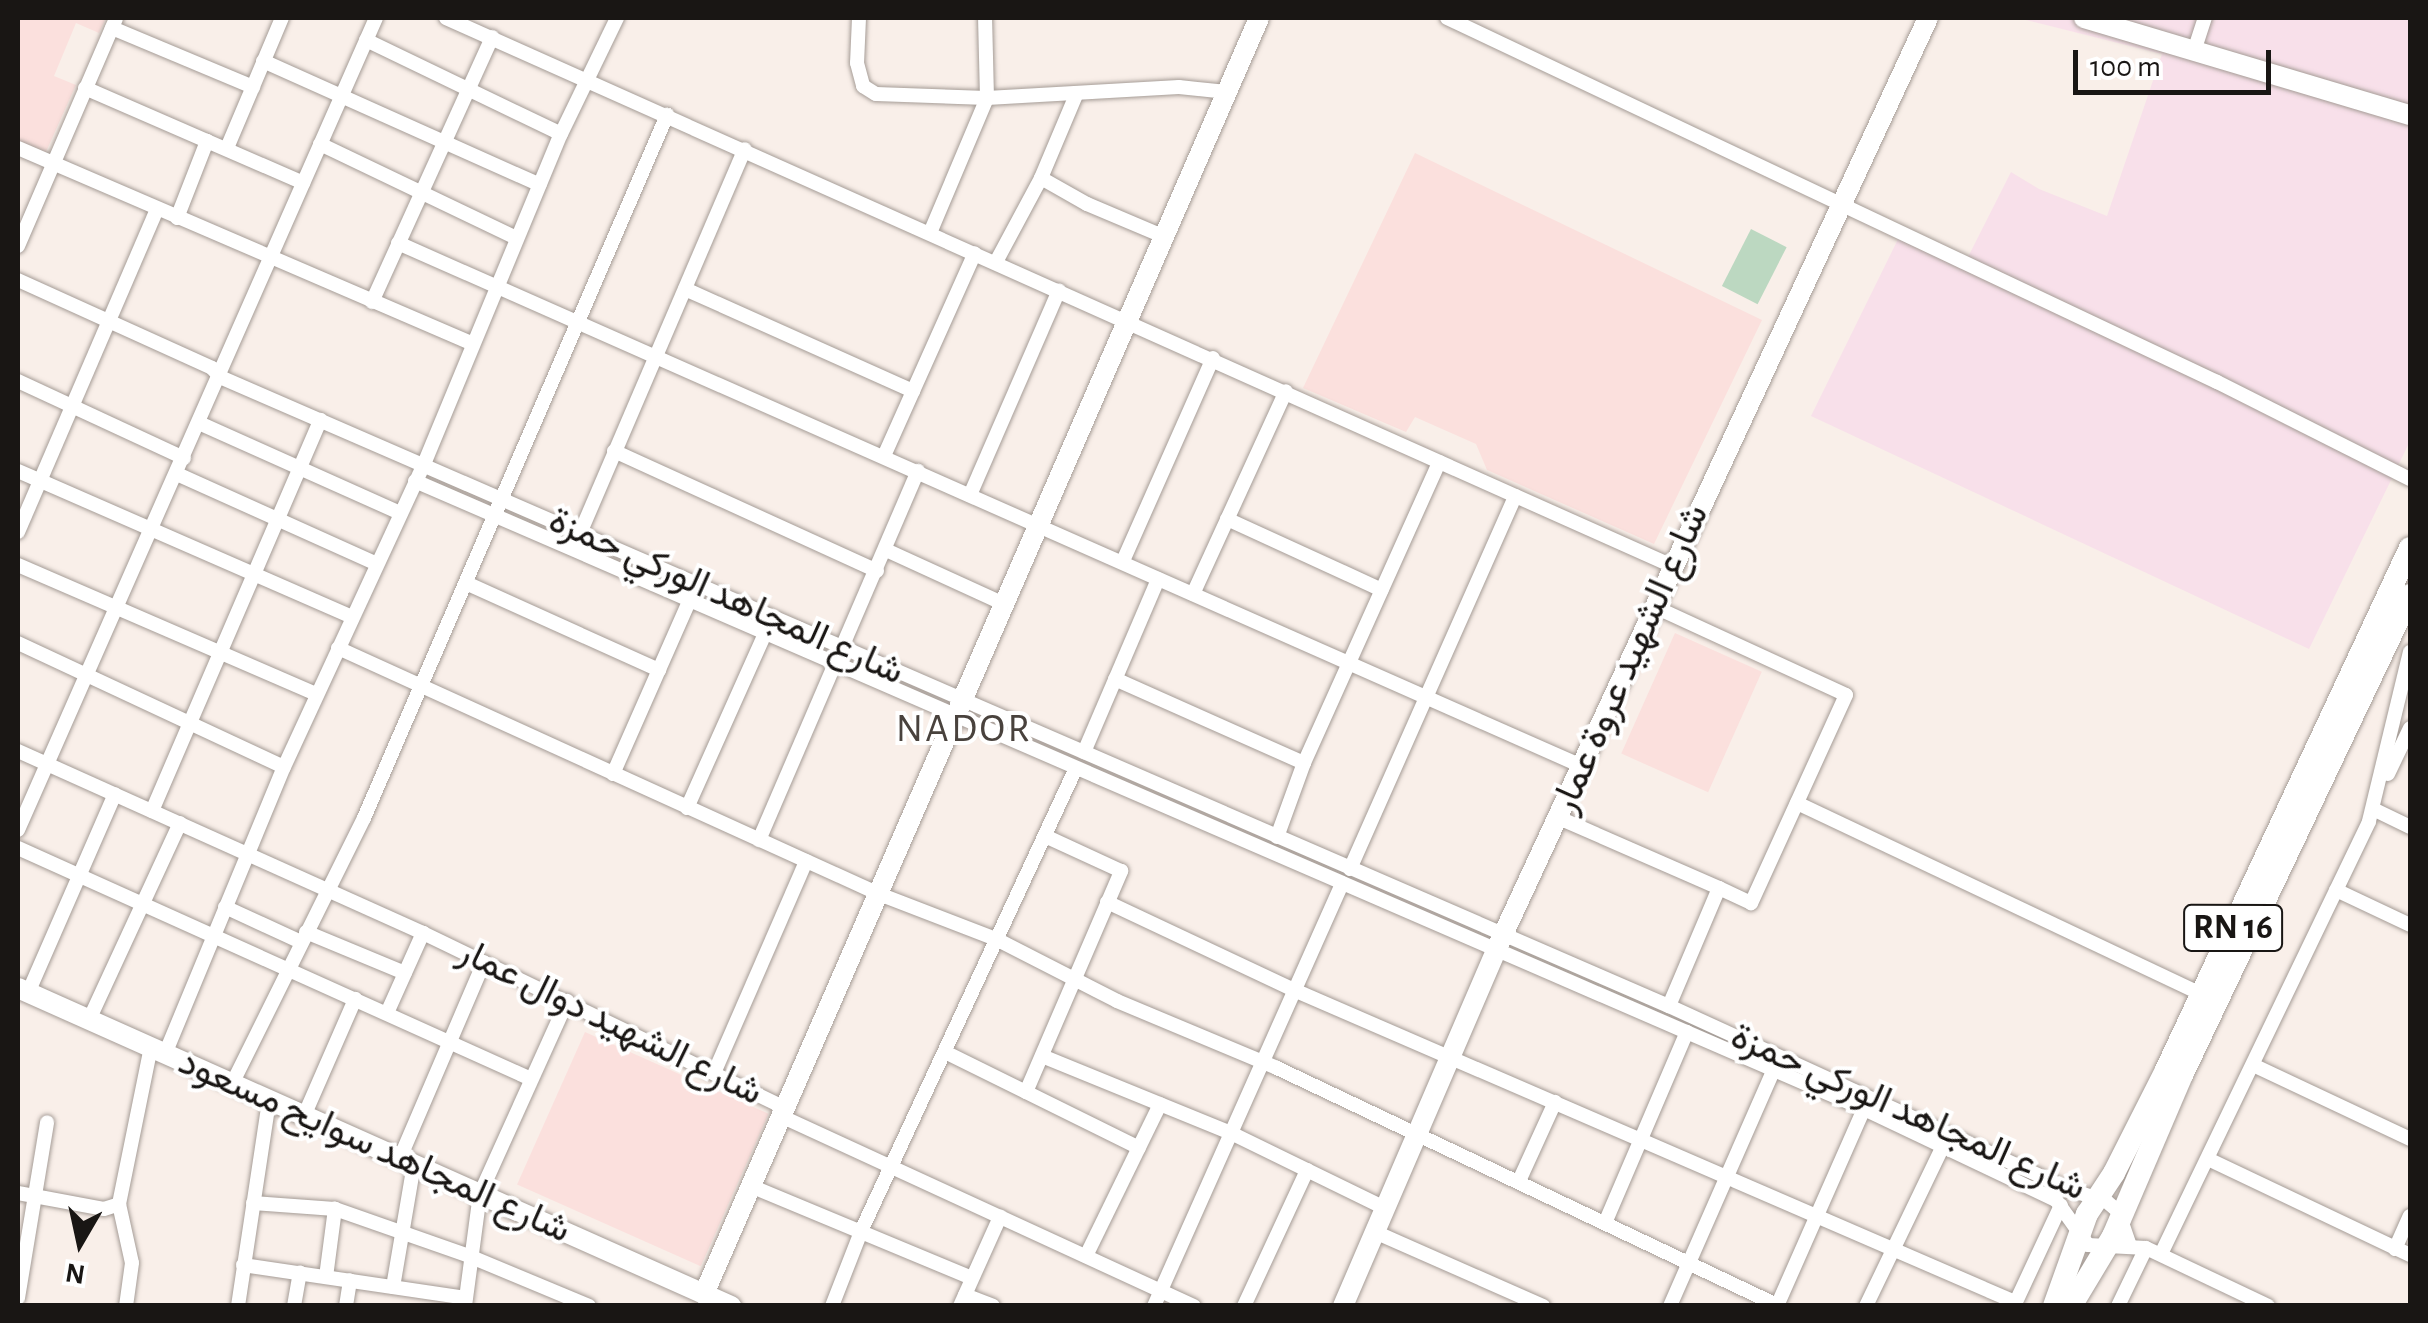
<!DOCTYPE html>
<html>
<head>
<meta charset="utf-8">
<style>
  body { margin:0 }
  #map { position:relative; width:2428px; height:1323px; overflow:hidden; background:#f9efe9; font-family:"Alegreya Sans",Vazirmatn,sans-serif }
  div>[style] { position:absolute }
  .industrial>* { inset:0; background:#f8e0ea }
  .education>* { inset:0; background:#fbe0dd; transform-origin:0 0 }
  .green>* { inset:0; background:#bcd8c1; transform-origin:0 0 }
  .roads { filter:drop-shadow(0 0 2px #a59c96) drop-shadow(0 0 2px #a59c96) }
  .street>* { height:14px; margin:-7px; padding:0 7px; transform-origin:7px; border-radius:7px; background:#fff }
  .secondary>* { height:20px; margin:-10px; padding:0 10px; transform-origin:10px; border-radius:10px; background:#fff }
  .primary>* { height:22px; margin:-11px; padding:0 11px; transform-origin:11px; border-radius:11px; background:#fff }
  span { translate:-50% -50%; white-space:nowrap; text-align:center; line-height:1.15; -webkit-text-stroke:8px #fff; paint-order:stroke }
  .shield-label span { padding:2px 8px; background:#fff; border:2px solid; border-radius:8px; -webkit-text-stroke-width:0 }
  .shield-label { font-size:35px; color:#191614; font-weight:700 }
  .street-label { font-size:38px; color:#191614 }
  .neighbourhood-label { font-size:40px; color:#49423d; letter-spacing:2.5px }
  .frame { position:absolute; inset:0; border:20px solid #191614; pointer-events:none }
  .north { position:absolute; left:30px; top:1193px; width:100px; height:100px; -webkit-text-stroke:8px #fff; paint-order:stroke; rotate:189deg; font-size:28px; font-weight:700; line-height:40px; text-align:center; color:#191614 }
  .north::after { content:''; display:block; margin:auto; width:35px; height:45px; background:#191614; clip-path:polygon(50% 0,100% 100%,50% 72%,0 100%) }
  .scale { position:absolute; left:2073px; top:50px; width:198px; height:45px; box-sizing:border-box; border:5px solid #191614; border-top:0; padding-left:12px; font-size:30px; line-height:35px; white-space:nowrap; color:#191614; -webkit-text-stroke:8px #fff; paint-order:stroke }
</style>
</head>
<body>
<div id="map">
  <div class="industrial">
    <i style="clip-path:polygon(2018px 18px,2410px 18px,2410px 441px,2309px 649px,1811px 416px,1904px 227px,1967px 259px,2011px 172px,2039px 189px,2107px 216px,2162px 54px)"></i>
  </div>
  <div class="education">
    <i style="clip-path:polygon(18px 18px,106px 18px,99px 33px,76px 23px,54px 76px,76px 85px,45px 154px,18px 141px)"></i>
    <i style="clip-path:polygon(1415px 153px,1762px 320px,1654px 544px,1487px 470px,1476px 444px,1415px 417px,1406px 432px,1303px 388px)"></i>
    <i style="left:1675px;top:633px;width:95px;height:132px;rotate:24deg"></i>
    <i style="left:585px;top:1032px;width:201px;height:167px;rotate:24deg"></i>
  </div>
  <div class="green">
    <i style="left:1751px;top:229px;width:40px;height:64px;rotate:27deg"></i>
  </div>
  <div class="roads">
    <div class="street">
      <i style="left:446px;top:18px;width:1343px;rotate:24.08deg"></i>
      <i style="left:859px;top:18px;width:45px;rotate:92.5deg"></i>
      <i style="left:857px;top:63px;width:24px;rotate:75deg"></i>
      <i style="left:863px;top:86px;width:15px;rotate:32deg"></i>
      <i style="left:876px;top:94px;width:111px;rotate:2.1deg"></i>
      <i style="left:987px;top:98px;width:192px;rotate:-3.3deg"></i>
      <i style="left:1179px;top:87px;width:48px;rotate:5.9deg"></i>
      <i style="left:1447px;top:18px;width:852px;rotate:25.3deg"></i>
      <i style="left:2217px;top:382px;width:216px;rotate:26.7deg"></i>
      <i style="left:112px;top:28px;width:153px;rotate:22.7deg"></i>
      <i style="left:366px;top:40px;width:216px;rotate:25.7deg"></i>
      <i style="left:2197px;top:42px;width:25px;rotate:-72deg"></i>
      <i style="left:263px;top:61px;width:303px;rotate:24.1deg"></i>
      <i style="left:85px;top:88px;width:238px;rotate:23.5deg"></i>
      <i style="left:320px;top:144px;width:217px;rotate:25.6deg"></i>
      <i style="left:18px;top:148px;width:495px;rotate:23.3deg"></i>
      <i style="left:227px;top:148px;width:141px;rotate:-67.1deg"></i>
      <i style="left:1041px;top:178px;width:90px;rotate:-67.1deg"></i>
      <i style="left:177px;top:218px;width:83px;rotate:-68.7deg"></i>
      <i style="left:930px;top:233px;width:147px;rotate:-67.1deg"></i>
      <i style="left:987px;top:98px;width:80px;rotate:-91.4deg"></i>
      <i style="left:398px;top:243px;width:1297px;rotate:23.84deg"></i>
      <i style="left:18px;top:246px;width:248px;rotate:-66.7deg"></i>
      <i style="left:996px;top:262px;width:95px;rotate:-61.8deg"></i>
      <i style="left:1041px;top:178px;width:53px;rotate:29.5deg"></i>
      <i style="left:1087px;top:204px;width:85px;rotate:22.9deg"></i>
      <i style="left:18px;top:280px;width:213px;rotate:24.4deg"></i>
      <i style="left:212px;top:368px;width:12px;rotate:48deg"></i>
      <i style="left:220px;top:377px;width:1580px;rotate:23.47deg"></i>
      <i style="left:1669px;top:1006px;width:441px;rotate:24.6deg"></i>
      <i style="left:2070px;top:1190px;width:38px;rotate:17deg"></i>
      <i style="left:2106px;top:1201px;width:16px;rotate:40deg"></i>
      <i style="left:2118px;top:1211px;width:36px;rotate:71deg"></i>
      <i style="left:685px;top:289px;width:250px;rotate:24.1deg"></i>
      <i style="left:372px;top:302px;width:291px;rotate:-65.6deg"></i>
      <i style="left:18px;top:381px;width:183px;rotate:24.9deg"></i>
      <i style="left:199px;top:423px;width:220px;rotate:24.1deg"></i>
      <i style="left:614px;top:451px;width:289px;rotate:24.5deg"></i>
      <i style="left:884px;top:456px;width:222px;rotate:-65.9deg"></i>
      <i style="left:18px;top:471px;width:365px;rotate:23.6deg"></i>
      <i style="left:177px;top:474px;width:219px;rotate:24.2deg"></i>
      <i style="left:415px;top:481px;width:1579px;rotate:23.43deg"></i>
      <i style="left:1864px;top:1109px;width:212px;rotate:25.4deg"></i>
      <i style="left:2056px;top:1200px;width:55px;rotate:54.6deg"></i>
      <i style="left:2088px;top:1245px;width:58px;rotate:3deg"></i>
      <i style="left:2146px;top:1248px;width:135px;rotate:25.4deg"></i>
      <i style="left:970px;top:495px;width:223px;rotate:-66.5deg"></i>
      <i style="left:1227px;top:519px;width:170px;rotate:24.6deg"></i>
      <i style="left:18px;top:532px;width:352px;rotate:-66.7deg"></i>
      <i style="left:578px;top:538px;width:423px;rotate:-66.8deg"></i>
      <i style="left:886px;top:550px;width:132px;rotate:24.6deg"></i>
      <i style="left:1123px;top:561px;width:222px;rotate:-66.1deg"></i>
      <i style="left:18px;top:565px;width:325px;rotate:23.4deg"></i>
      <i style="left:466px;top:583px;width:212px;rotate:24.3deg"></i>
      <i style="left:1193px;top:594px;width:223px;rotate:-65.4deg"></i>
      <i style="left:1655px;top:607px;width:210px;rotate:24.7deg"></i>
      <i style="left:1846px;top:695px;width:229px;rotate:114.5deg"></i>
      <i style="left:1751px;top:903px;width:35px;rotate:-155deg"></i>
      <i style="left:18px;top:643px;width:293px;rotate:25deg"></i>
      <i style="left:338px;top:648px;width:594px;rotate:24.45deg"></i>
      <i style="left:879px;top:894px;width:128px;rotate:21.1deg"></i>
      <i style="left:998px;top:940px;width:134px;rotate:27.1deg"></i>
      <i style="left:1117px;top:1001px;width:173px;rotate:22.7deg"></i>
      <i style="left:1277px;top:1068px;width:556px;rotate:25.37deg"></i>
      <i style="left:1115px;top:679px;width:207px;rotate:24deg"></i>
      <i style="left:18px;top:751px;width:444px;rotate:24.2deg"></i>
      <i style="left:423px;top:933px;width:393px;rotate:25.8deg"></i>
      <i style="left:777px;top:1104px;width:16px;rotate:60deg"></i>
      <i style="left:785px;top:1118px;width:450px;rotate:24.7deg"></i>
      <i style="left:1084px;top:752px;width:188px;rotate:-66.8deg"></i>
      <i style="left:613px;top:774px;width:193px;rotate:-66.2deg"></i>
      <i style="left:2388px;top:774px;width:51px;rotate:-64.4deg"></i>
      <i style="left:1797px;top:803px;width:447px;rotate:25.3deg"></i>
      <i style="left:687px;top:808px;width:194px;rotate:-65.9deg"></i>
      <i style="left:2373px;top:809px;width:41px;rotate:25.9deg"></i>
      <i style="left:152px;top:811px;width:426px;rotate:-66.7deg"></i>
      <i style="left:1559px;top:818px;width:175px;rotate:23.6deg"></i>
      <i style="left:1719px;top:888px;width:128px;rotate:113deg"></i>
      <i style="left:18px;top:830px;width:887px;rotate:-66.21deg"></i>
      <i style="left:1277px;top:837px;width:79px;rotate:-70deg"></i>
      <i style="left:1304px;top:763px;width:330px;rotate:-65.8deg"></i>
      <i style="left:759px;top:840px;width:402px;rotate:-66.7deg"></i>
      <i style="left:18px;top:848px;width:563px;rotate:24.24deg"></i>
      <i style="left:1350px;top:869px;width:408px;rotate:-66.1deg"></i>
      <i style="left:2336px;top:890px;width:82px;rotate:25.3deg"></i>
      <i style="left:1107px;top:902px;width:207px;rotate:25.2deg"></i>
      <i style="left:1294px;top:990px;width:786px;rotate:23.4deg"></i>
      <i style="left:225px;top:907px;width:84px;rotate:24.7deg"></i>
      <i style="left:306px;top:932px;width:107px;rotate:22.5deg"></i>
      <i style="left:28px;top:993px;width:217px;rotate:-66.4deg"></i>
      <i style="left:387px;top:1013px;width:88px;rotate:-65.8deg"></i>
      <i style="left:89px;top:1020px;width:217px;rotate:-65.2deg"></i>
      <i style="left:947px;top:1053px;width:214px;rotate:26.3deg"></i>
      <i style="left:165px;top:1054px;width:311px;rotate:-67.5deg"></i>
      <i style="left:284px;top:767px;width:334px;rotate:-65.2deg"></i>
      <i style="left:424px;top:464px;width:357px;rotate:-67.5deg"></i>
      <i style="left:561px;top:134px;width:129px;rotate:-64.2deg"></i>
      <i style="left:1042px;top:1056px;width:206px;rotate:22.2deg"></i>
      <i style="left:1233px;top:1134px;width:169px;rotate:26deg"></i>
      <i style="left:2253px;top:1065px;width:174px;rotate:25.2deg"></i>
      <i style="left:714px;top:1073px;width:231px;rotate:-66.5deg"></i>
      <i style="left:232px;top:1084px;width:297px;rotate:-63.6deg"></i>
      <i style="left:364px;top:818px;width:766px;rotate:-66.68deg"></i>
      <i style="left:1026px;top:1092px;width:241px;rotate:-66.7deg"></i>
      <i style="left:1121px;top:871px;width:84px;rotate:-155.3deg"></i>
      <i style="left:304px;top:1116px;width:128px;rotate:-66.4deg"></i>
      <i style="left:400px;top:1158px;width:213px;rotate:-66.8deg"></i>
      <i style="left:2208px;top:1159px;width:224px;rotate:25.4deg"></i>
      <i style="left:1519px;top:1181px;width:87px;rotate:-65.5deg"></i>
      <i style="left:753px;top:1187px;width:237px;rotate:22.6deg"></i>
      <i style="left:18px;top:1193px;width:87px;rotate:10.5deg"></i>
      <i style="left:104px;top:1209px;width:16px;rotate:-18deg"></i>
      <i style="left:119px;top:1204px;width:160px;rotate:-78.5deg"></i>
      <i style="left:253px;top:1203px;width:82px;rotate:4.2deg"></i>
      <i style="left:335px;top:1209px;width:142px;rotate:19.3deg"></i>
      <i style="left:469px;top:1256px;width:130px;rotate:22.6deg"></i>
      <i style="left:119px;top:1204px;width:60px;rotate:77.6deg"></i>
      <i style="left:132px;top:1263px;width:43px;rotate:97.9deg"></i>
      <i style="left:1605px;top:1223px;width:208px;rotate:-66.8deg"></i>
      <i style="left:1375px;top:1232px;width:184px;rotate:23.8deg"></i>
      <i style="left:2395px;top:1249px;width:36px;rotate:-66deg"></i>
      <i style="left:2161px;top:1254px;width:480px;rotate:-64.3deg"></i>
      <i style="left:2369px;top:821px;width:174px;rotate:-76.4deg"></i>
      <i style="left:1086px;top:1256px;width:169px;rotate:-64deg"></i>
      <i style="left:243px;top:1265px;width:225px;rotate:8.4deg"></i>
      <i style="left:326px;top:1277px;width:69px;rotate:-82.5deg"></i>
      <i style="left:393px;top:1287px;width:125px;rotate:-80.3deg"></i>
      <i style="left:965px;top:1295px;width:30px;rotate:21deg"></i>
      <i style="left:18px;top:1298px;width:178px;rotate:-80.6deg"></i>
      <i style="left:238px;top:1306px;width:208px;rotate:-81.4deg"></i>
      <i style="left:294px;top:1306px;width:34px;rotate:-80deg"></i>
      <i style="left:346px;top:1306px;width:26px;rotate:-81deg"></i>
      <i style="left:465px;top:1306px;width:113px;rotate:-82.4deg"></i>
      <i style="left:480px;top:1194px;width:212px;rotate:-65.7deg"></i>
      <i style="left:832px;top:1306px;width:83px;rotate:-68.7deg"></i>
      <i style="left:862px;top:1229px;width:508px;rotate:-65.1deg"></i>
      <i style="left:960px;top:1306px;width:98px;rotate:-65.8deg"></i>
      <i style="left:1154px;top:1306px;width:463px;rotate:-66deg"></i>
      <i style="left:1244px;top:1306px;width:150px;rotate:-65.1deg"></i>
      <i style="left:1670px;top:1306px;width:259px;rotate:-66.3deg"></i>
      <i style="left:1777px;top:1306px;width:215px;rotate:-66.2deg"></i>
      <i style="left:1866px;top:1306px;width:178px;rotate:-64.3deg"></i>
      <i style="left:2014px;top:1306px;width:111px;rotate:-65deg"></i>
      <i style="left:2118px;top:1306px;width:64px;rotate:-64.2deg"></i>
    </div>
    <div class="secondary">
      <i style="left:2084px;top:18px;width:340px;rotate:16.6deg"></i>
      <i style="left:18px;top:988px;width:781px;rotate:24.04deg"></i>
      <i style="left:704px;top:1294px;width:1391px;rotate:-66.49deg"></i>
      <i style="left:1343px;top:1306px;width:387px;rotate:-66.7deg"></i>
      <i style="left:1496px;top:950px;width:1027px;rotate:-65.13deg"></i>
    </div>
    <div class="primary">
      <i style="left:2054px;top:1306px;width:98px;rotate:-70.3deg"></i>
      <i style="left:2087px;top:1214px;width:49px;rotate:-56.6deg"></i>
      <i style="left:2114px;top:1173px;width:115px;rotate:-63.2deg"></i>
      <i style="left:2166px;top:1070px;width:576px;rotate:-64.95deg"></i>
      <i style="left:2071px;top:1306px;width:82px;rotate:-59deg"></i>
      <i style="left:2113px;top:1236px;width:177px;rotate:-66.8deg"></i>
      <i style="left:2183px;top:1073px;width:529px;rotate:-64.6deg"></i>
    </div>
  </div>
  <div class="shield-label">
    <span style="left:2233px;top:928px">RN 16</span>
  </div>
  <div class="street-label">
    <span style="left:726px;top:597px;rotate:24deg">شارع المجاهد الوركي حمزة</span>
    <span style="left:1631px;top:659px;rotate:-66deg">شارع الشهيد عروة عمار</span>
    <span style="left:610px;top:1023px;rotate:26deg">شارع الشهيد دوال عمار</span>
    <span style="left:1908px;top:1113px;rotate:24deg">شارع المجاهد الوركي حمزة</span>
    <span style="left:374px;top:1147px;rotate:24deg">شارع المجاهد سوايح مسعود</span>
  </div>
  <div class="neighbourhood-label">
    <span style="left:964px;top:729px">NADOR</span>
  </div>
  <div class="frame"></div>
  <div class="north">N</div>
  <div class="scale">100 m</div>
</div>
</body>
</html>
